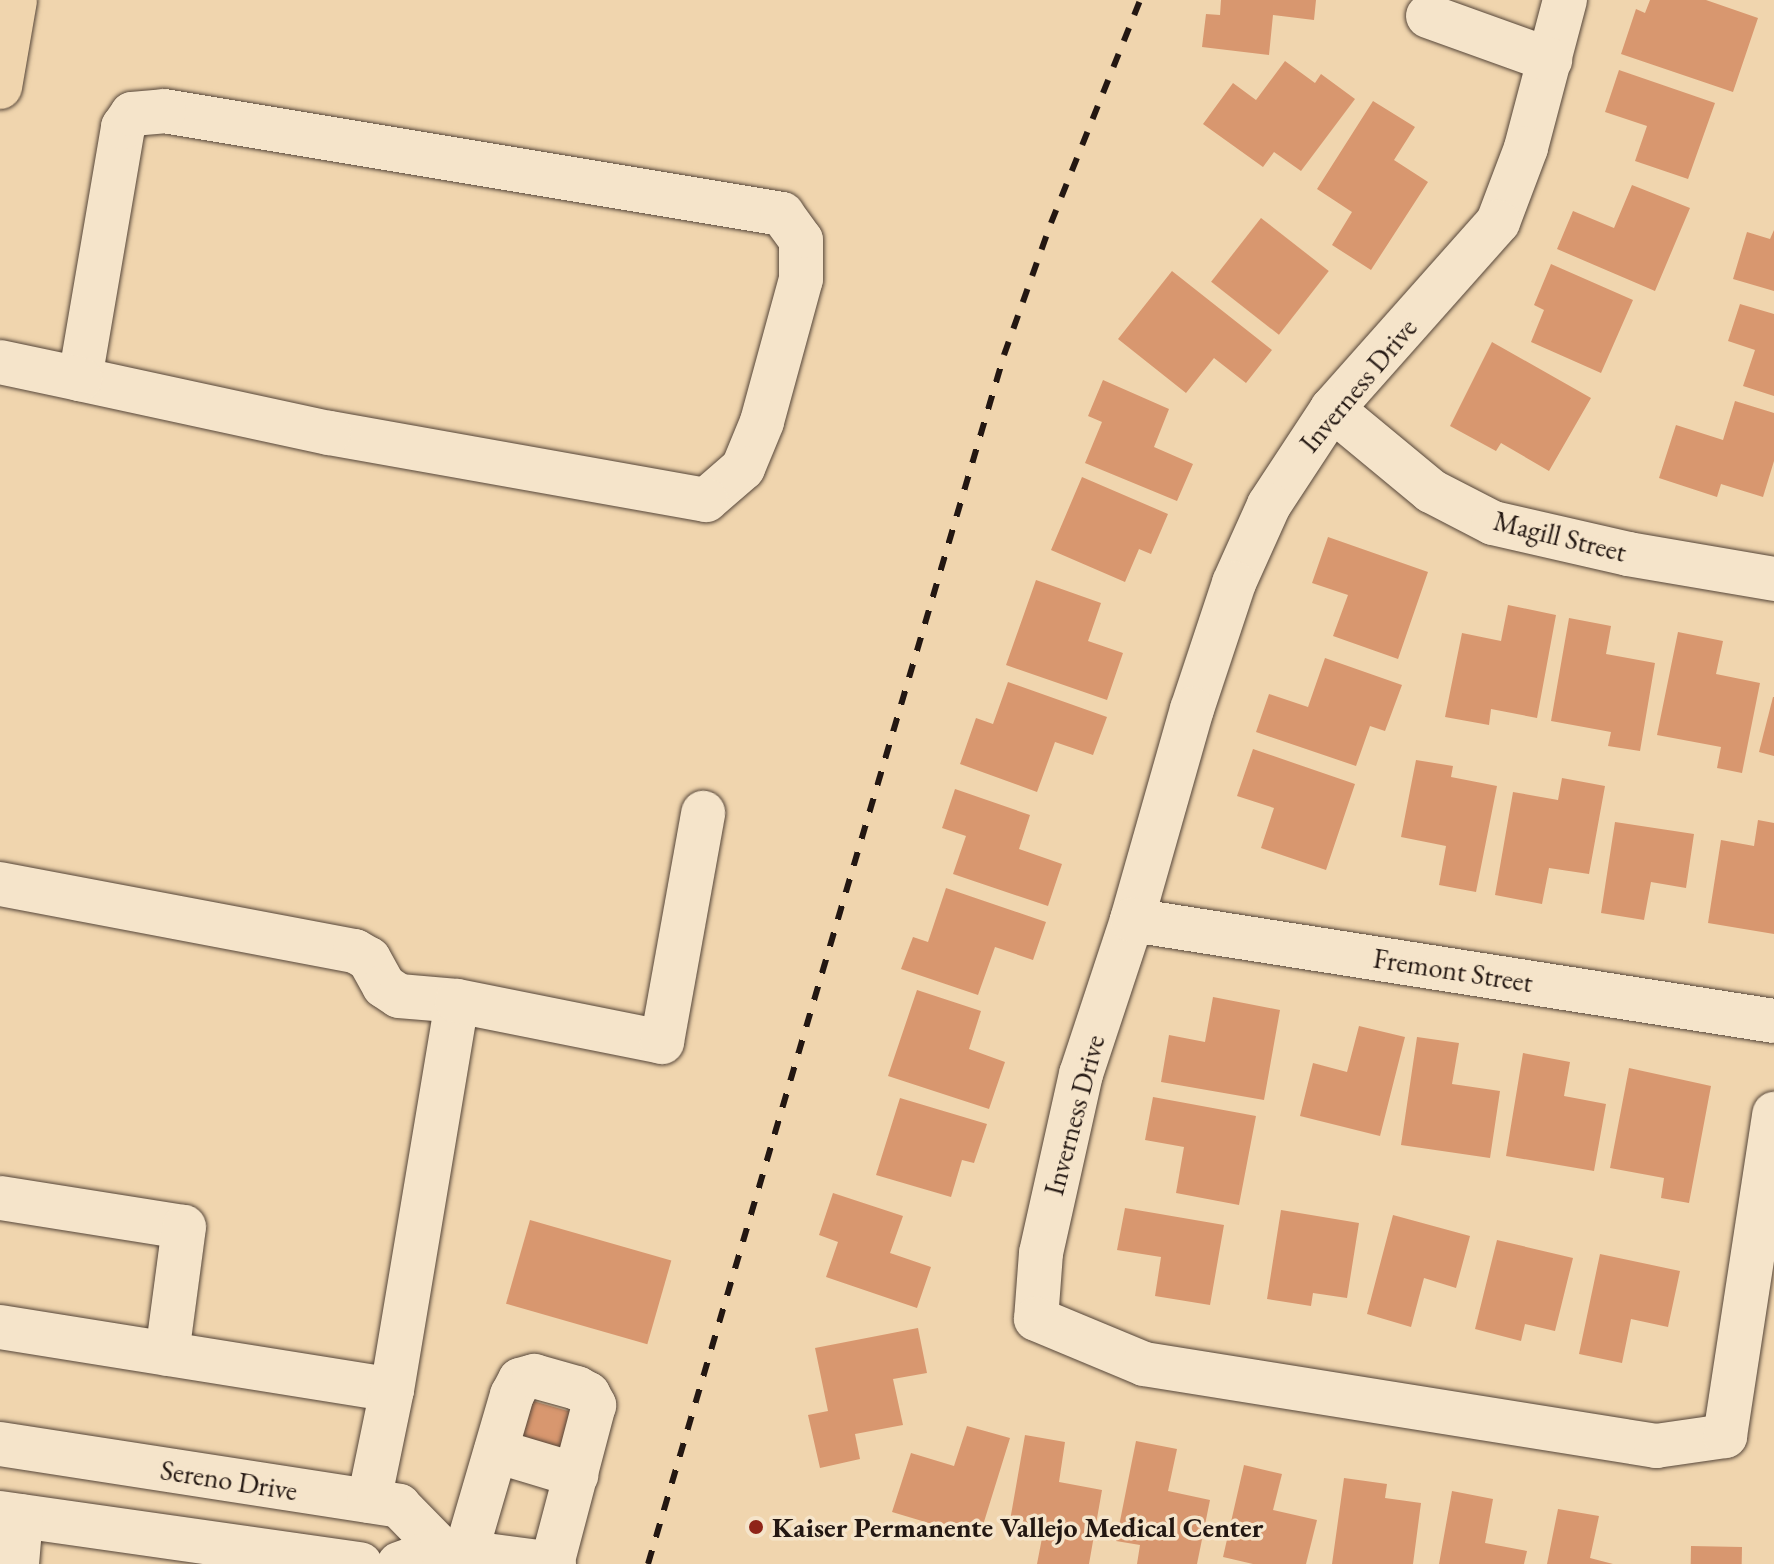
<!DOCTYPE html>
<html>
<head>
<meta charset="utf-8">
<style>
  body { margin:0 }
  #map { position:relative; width:1774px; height:1564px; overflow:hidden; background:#f0d5ae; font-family:"EB Garamond",serif }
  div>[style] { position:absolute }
  .building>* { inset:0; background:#d8976f; transform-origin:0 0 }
  .roads { filter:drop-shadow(0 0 2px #564639) drop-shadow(0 0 2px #564639) }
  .minor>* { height:44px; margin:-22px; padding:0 22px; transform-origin:22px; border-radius:22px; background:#f5e4ca }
  .major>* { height:44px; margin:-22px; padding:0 22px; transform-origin:22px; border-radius:22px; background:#f0d5ae }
  .rail>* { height:6px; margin-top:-3px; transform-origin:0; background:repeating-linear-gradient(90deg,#231712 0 14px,transparent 0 28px) }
  .dots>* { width:22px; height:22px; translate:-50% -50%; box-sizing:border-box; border:4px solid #f5e4ca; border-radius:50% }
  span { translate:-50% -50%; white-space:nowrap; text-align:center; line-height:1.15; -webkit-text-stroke:7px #f5e4ca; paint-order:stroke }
  .street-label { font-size:28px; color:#231712 }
  .poi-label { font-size:28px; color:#231712; font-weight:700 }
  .left { translate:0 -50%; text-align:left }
</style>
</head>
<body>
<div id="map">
  <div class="building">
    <i style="clip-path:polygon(1221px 0,1316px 0,1314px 20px,1273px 15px,1269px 55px,1202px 47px,1206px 14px,1220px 15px)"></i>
    <i style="clip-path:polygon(1650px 0,1706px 0,1758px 18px,1733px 92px,1621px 54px,1636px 9px,1645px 13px)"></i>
    <i style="clip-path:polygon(1285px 61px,1315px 83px,1321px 74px,1355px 99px,1301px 171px,1274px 152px,1263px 167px,1203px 124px,1233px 83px,1256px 100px)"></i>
    <i style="clip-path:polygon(1619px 70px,1715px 103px,1688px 179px,1635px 161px,1647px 126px,1605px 112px)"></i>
    <i style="clip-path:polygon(1373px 101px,1415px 127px,1394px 160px,1428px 182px,1371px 270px,1332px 245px,1352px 212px,1317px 189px)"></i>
    <i style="clip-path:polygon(1632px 185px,1690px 208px,1655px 291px,1557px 249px,1573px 211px,1614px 228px)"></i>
    <i style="left:1261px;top:218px;width:86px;height:81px;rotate:38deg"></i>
    <i style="clip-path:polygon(1774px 230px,1774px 291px,1733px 279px,1747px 232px,1770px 239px)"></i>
    <i style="clip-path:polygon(1551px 264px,1633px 300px,1601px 373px,1531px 342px,1544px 310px,1534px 305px)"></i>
    <i style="clip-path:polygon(1172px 271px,1272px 350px,1246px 383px,1214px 358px,1186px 393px,1118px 339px)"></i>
    <i style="clip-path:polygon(1740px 304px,1774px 314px,1774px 396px,1743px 386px,1755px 350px,1728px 341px)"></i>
    <i style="clip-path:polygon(1492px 342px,1591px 398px,1549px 471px,1501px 443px,1496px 451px,1450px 426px)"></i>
    <i style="clip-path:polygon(1103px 380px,1169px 409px,1154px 447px,1193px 464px,1177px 501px,1085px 463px,1102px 422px,1088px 416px)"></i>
    <i style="clip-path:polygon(1735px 401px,1774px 413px,1774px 461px,1763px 497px,1721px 484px,1717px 497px,1659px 478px,1676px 425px,1723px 440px)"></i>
    <i style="clip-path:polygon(1082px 477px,1168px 514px,1151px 554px,1139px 549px,1125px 582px,1051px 550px)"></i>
    <i style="clip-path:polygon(1328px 537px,1428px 572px,1398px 659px,1333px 636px,1348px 595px,1312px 583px)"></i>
    <i style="clip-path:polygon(1036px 580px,1101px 603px,1088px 641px,1123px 653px,1107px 700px,1006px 665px)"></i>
    <i style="clip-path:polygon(1508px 605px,1556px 615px,1537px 718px,1491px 709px,1489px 725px,1445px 717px,1462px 633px,1501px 641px)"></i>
    <i style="clip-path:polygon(1569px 618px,1611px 626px,1606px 654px,1655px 663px,1640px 751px,1608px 746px,1611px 732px,1551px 721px)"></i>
    <i style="clip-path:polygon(1678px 632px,1723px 641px,1716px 674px,1760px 683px,1742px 773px,1717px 768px,1721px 747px,1657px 735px)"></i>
    <i style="clip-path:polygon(1325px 658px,1402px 685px,1385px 731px,1370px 726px,1356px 766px,1256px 732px,1269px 694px,1308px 707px)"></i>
    <i style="clip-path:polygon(1008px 682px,1107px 717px,1093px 755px,1055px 742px,1037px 792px,960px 764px,976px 718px,993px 724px)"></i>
    <i style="clip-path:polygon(1773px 697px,1774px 697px,1774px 756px,1759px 752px)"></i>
    <i style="clip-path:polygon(1253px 749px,1355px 784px,1326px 870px,1261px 848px,1274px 808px,1237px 796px)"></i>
    <i style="clip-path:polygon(1416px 760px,1453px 766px,1451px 777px,1497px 786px,1476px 892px,1439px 885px,1446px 846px,1401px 837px)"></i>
    <i style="clip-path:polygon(1562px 778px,1605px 786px,1589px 874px,1549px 868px,1542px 904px,1495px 895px,1513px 792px,1558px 800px)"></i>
    <i style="clip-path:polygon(955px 789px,1030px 815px,1019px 849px,1062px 864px,1048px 906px,953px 874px,966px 836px,942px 828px)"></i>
    <i style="clip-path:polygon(1758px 820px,1774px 823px,1774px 934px,1708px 923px,1721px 840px,1754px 846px)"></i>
    <i style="clip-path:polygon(1615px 822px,1694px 834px,1686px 888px,1651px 882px,1644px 920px,1601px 913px)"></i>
    <i style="clip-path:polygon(946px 888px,1046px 922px,1033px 960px,995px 947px,978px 995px,901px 969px,913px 937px,928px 942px)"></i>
    <i style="clip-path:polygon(917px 990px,981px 1011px,969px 1049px,1005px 1062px,989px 1109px,888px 1076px)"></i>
    <i style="clip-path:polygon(1213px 997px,1280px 1010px,1264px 1100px,1161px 1082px,1169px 1035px,1205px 1042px)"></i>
    <i style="clip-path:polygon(1359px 1026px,1405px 1037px,1380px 1136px,1300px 1116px,1313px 1063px,1347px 1072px)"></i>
    <i style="clip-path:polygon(1417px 1037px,1459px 1043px,1452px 1084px,1500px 1091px,1490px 1158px,1401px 1145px)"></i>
    <i style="clip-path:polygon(1523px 1053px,1570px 1062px,1564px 1096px,1606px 1104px,1594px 1171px,1506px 1156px)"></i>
    <i style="clip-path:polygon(1629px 1068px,1711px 1086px,1689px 1203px,1661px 1198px,1664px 1178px,1610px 1168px)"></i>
    <i style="clip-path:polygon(1153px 1097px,1256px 1116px,1239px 1205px,1176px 1193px,1184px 1147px,1145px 1140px)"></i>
    <i style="clip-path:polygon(900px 1098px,987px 1124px,974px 1163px,962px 1160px,951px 1197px,876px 1175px)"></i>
    <i style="clip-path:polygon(833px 1193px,903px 1216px,890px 1253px,931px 1267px,917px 1308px,826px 1277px,838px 1242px,819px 1235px)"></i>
    <i style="clip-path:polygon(1125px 1208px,1224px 1225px,1210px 1305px,1155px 1296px,1161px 1257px,1117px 1250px)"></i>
    <i style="clip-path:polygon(1281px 1210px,1359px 1223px,1347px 1298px,1313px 1293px,1311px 1306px,1267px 1299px)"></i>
    <i style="clip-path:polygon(1393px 1215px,1470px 1236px,1456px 1288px,1424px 1278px,1411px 1327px,1367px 1314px)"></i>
    <i style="left:530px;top:1220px;width:147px;height:87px;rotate:16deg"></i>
    <i style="clip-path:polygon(1497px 1240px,1573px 1258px,1555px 1331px,1525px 1324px,1521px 1341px,1475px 1329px)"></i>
    <i style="clip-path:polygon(1600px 1254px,1680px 1271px,1668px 1327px,1631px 1319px,1622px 1363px,1579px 1354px)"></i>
    <i style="clip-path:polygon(918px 1328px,927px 1373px,893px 1379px,903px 1425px,855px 1434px,860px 1459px,820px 1468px,808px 1415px,828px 1411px,815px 1348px)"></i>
    <i style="left:533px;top:1401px;width:48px;height:48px;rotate:16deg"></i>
    <i style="clip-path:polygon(967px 1426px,1010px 1438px,979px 1538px,892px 1512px,911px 1453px,954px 1466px)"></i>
    <i style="clip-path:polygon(1025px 1435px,1065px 1442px,1059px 1482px,1102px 1490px,1089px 1564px,1037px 1564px,1042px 1538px,1008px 1532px)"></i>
    <i style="clip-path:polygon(1136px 1441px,1177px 1449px,1168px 1491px,1210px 1500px,1197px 1564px,1137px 1564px,1140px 1545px,1116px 1541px)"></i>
    <i style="clip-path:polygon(1244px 1465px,1282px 1474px,1273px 1510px,1317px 1520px,1306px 1564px,1253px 1564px,1223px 1557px)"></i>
    <i style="clip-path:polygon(1344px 1478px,1387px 1484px,1385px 1498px,1421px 1503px,1413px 1564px,1332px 1564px)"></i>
    <i style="clip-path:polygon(1452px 1491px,1493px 1499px,1485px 1543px,1527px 1551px,1524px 1564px,1439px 1564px)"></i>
    <i style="clip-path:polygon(1558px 1509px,1599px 1516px,1590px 1558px,1613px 1564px,1547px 1564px)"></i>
    <i style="left:1691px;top:1546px;width:51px;height:18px;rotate:1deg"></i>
  </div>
  <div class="roads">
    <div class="minor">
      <i style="left:1565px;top:0;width:153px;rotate:104.8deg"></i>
      <i style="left:1526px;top:148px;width:79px;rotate:110.7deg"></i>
      <i style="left:1498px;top:222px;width:250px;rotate:131.6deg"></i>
      <i style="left:1332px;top:409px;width:115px;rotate:123.3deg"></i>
      <i style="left:1269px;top:505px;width:85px;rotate:114.2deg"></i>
      <i style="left:1234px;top:583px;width:133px;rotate:108.4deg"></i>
      <i style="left:1192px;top:709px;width:219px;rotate:105.9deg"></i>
      <i style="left:1132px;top:920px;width:162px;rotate:108.3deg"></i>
      <i style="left:1081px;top:1074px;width:183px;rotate:102.6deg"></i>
      <i style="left:1041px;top:1253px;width:66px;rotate:94.3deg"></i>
      <i style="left:1036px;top:1319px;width:117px;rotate:22.6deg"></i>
      <i style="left:1144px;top:1364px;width:519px;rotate:9.1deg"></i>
      <i style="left:1656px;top:1446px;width:70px;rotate:-8.2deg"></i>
      <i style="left:1725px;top:1436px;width:326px;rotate:-81.3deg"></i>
      <i style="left:1428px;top:16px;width:130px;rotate:19.8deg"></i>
      <i style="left:164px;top:111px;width:627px;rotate:9.46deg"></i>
      <i style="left:782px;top:214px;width:32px;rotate:54deg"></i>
      <i style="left:801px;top:240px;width:39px;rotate:90deg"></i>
      <i style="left:801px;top:279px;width:148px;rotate:105.3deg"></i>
      <i style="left:762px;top:422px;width:50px;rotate:112.4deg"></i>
      <i style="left:743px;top:468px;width:49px;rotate:139.1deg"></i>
      <i style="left:706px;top:500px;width:383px;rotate:-169.9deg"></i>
      <i style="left:329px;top:433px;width:255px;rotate:-167.8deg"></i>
      <i style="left:80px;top:379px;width:256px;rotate:-80.3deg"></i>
      <i style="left:123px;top:127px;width:16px;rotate:-55deg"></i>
      <i style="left:132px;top:114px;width:32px;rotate:-5deg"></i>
      <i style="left:0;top:362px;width:82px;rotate:12deg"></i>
      <i style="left:1332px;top:409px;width:129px;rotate:39.6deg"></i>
      <i style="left:1431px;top:491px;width:70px;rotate:27.3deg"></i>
      <i style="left:1493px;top:523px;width:139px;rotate:12.9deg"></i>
      <i style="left:1628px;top:554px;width:148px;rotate:9.7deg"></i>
      <i style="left:0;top:884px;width:361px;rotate:10.7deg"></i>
      <i style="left:355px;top:951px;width:16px;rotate:30deg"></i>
      <i style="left:369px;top:959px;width:31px;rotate:61deg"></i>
      <i style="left:384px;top:986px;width:18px;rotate:34deg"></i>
      <i style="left:399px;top:996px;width:58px;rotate:4.9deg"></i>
      <i style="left:1132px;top:920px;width:650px;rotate:8.94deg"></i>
      <i style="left:0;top:1198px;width:186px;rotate:9deg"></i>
      <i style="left:184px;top:1227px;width:128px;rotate:97.6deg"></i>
      <i style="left:0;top:1327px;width:397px;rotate:9.1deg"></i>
      <i style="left:0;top:1444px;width:404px;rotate:8.8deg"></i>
      <i style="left:399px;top:1506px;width:60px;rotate:45.7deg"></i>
      <i style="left:496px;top:1451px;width:84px;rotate:16.7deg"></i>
      <i style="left:369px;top:1501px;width:113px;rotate:-78.3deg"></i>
      <i style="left:392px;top:1390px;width:394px;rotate:-80.5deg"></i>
      <i style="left:457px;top:1001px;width:209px;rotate:11.3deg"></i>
      <i style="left:662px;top:1042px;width:233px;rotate:-79.8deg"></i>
      <i style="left:0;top:1513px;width:364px;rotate:8.1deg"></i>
      <i style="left:466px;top:1552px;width:164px;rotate:-73.7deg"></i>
      <i style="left:512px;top:1395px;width:17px;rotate:-62deg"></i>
      <i style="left:520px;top:1380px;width:15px;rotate:-16deg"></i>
      <i style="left:534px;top:1376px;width:45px;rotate:15.6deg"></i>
      <i style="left:577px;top:1388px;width:13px;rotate:29deg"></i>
      <i style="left:588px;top:1394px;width:13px;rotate:61deg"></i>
      <i style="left:594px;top:1405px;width:164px;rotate:104.8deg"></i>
      <i style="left:17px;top:1564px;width:48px;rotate:-85.2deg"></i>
      <i style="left:399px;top:1564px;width:45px;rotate:-19.7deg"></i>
      <i style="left:441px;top:1549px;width:114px;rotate:7.6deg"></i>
    </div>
    <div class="major">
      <i style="left:0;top:87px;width:88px;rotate:-80.2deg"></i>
    </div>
  </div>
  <div class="rail">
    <i style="left:648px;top:1564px;width:1260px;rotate:-73.59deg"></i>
    <i style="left:1004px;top:355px;width:140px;rotate:-70.4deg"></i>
    <i style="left:1051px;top:223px;width:240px;rotate:-68.2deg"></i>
  </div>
  <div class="dots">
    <i style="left:756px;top:1527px;background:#8f2418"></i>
  </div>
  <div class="street-label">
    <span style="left:1358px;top:385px;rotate:-50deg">Inverness Drive</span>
    <span style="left:1560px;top:536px;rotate:14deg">Magill Street</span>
    <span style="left:1453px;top:970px;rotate:9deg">Fremont Street</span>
    <span style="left:1074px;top:1115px;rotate:-75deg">Inverness Drive</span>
    <span style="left:229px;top:1480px;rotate:9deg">Sereno Drive</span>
  </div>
  <div class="poi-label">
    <span class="left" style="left:772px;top:1527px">Kaiser Permanente Vallejo Medical Center</span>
  </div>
</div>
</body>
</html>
